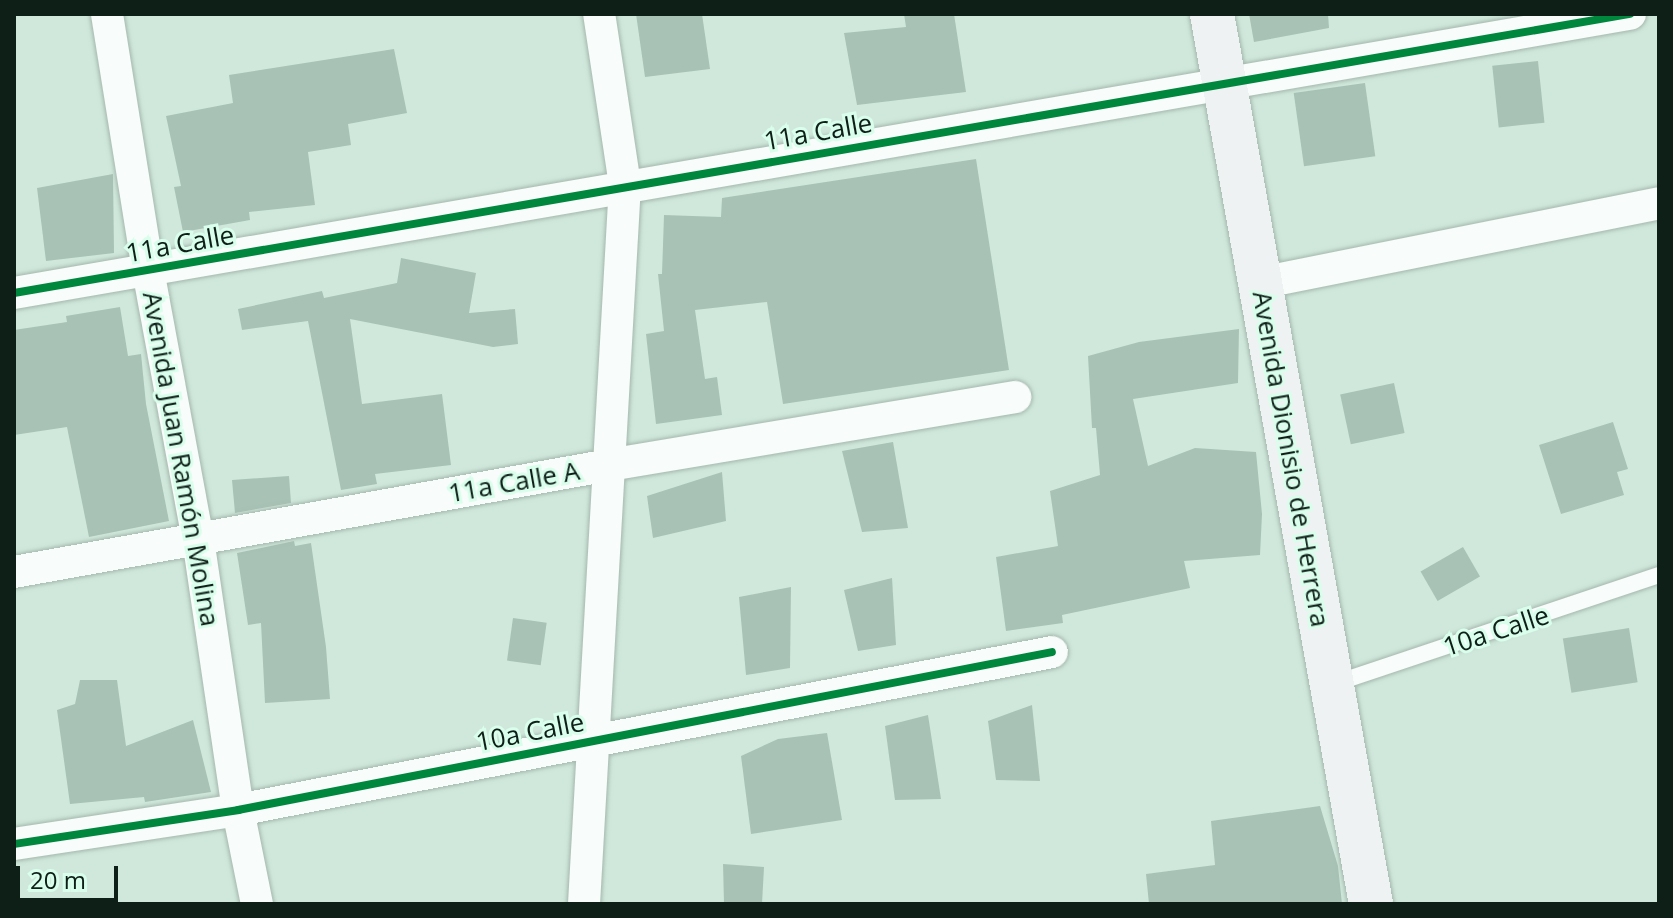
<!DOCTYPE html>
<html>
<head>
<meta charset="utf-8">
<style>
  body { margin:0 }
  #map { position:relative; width:1673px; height:918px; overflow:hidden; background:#d0e8dc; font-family:"Open Sans",sans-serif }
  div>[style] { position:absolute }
  .building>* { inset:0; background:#a8c2b6; transform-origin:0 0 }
  .roads { filter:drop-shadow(0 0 2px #a5b8ae) drop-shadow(0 0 2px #a5b8ae) }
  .lane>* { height:16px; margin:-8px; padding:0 8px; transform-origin:8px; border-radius:8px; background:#f8fcfa }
  .street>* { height:32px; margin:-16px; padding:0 16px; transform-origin:16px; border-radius:16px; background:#f8fcfa }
  .secondary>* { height:44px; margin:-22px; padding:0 22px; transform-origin:22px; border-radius:22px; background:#eff2f2 }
  .cycleway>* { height:8px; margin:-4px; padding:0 4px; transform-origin:4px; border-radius:4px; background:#00873e }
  span { translate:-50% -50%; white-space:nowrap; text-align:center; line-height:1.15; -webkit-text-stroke:6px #d9feeb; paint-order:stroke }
  .street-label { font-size:26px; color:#0e1f18 }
  .frame { position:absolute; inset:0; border:16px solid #0e1f18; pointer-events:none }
  .scale { position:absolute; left:16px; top:866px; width:102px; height:36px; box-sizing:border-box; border:4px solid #0e1f18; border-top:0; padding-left:10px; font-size:24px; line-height:28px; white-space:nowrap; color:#0e1f18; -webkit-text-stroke:6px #d9feeb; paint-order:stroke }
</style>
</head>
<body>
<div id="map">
  <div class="building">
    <i style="clip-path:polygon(636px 14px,702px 14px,710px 69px,645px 77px)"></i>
    <i style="clip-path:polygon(904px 14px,954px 14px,966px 92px,857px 105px,844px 33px,906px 27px)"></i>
    <i style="clip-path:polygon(1249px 14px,1328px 14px,1329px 28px,1254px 42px)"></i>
    <i style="clip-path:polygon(394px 49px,407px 113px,348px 124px,351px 145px,308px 152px,315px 205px,249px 212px,250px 220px,183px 232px,174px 187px,181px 186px,166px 116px,233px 103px,229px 75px)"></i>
    <i style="left:1538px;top:61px;width:62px;height:46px;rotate:84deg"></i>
    <i style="left:1365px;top:83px;width:74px;height:72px;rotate:82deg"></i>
    <i style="clip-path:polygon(976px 159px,1009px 370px,783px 404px,767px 302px,695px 310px,705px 379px,717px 377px,722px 415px,656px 424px,646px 334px,664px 331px,658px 274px,662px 274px,664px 215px,721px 217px,722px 198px)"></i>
    <i style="clip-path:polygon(113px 174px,114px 253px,46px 261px,37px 188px)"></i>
    <i style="clip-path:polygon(401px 258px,476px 273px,469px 313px,515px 309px,518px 344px,493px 347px,350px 319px,362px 404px,442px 394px,451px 465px,375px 474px,377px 484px,341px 490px,308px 321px,242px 330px,238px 309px,322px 291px,324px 298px,397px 283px)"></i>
    <i style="clip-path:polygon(120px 307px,128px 356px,141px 354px,146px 404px,169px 521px,89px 537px,67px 427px,14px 435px,14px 330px,67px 322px,66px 316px)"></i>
    <i style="clip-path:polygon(1239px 329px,1238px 383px,1133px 399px,1148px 466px,1195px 448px,1256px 452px,1262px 514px,1260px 555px,1184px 561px,1190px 588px,1062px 615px,1063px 623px,1006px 631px,996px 557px,1058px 546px,1050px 491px,1100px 475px,1096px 428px,1092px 428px,1088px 356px,1139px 342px)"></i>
    <i style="left:1394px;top:383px;width:51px;height:55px;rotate:78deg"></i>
    <i style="clip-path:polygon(1613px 422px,1628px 469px,1617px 472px,1624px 495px,1561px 514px,1539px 445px)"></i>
    <i style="clip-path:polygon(893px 442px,908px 528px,862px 532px,842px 451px)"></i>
    <i style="clip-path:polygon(722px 472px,726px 521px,653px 538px,647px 496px)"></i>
    <i style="clip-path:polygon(289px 476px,291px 503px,235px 513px,232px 480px)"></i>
    <i style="clip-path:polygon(294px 541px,295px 546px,311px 543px,326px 647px,330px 699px,265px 703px,261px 623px,248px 625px,237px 553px)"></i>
    <i style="left:1463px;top:547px;width:34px;height:49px;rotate:60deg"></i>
    <i style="clip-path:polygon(892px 578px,896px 645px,858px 651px,844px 590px)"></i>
    <i style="clip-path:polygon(791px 587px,790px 668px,746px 675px,739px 597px)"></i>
    <i style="left:513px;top:618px;width:34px;height:43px;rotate:8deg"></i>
    <i style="left:1629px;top:628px;width:55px;height:67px;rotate:81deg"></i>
    <i style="clip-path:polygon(80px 680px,117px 680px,126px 746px,193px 720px,211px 792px,145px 802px,144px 797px,70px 804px,57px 710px,75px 704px)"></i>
    <i style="clip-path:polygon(1032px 705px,1040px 781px,996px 780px,988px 721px)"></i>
    <i style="clip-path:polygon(928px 715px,941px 799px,895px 800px,885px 726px)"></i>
    <i style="clip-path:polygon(827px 733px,842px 820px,751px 834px,741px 756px,778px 739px)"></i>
    <i style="clip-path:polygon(1320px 806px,1338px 866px,1342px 904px,1149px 904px,1146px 874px,1215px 865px,1211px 821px)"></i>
    <i style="clip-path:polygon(723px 864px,764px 867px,762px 904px,724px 904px)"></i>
  </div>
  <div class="roads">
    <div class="lane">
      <i style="left:1333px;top:684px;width:344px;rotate:-18.5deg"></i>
    </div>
    <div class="street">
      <i style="left:107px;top:14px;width:259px;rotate:80.9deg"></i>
      <i style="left:148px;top:270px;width:274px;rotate:79.5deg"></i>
      <i style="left:198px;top:539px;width:274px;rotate:81.6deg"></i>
      <i style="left:238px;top:810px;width:96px;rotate:78.6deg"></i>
      <i style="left:1260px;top:283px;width:407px;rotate:-11.3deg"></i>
      <i style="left:14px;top:293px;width:1640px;rotate:-9.8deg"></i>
      <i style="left:14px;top:572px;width:605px;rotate:-10.19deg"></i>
      <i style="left:609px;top:465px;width:412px;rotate:-9.5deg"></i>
      <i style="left:14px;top:844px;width:227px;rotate:-8.6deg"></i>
      <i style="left:238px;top:810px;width:829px;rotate:-10.98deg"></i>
      <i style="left:584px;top:904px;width:720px;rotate:-86.74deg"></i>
      <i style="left:625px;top:185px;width:173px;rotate:-98.6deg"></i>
    </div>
    <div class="secondary">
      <i style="left:1212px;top:14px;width:904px;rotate:79.87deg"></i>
    </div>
  </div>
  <div class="cycleway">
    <i style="left:14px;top:293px;width:1640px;rotate:-9.8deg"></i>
    <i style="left:14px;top:844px;width:227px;rotate:-8.6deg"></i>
    <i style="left:238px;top:810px;width:829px;rotate:-10.98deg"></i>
  </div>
  <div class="street-label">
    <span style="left:818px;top:132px;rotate:-10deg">11a Calle</span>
    <span style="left:180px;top:244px;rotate:-10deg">11a Calle</span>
    <span style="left:181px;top:459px;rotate:80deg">Avenida Juan Ramón Molina</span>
    <span style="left:1291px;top:459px;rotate:80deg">Avenida Dionisio de Herrera</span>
    <span style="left:514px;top:482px;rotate:-10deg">11a Calle A</span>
    <span style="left:1496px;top:631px;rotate:-18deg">10a Calle</span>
    <span style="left:530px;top:732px;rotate:-11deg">10a Calle</span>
  </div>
  <div class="frame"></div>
  <div class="scale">20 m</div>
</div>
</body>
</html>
